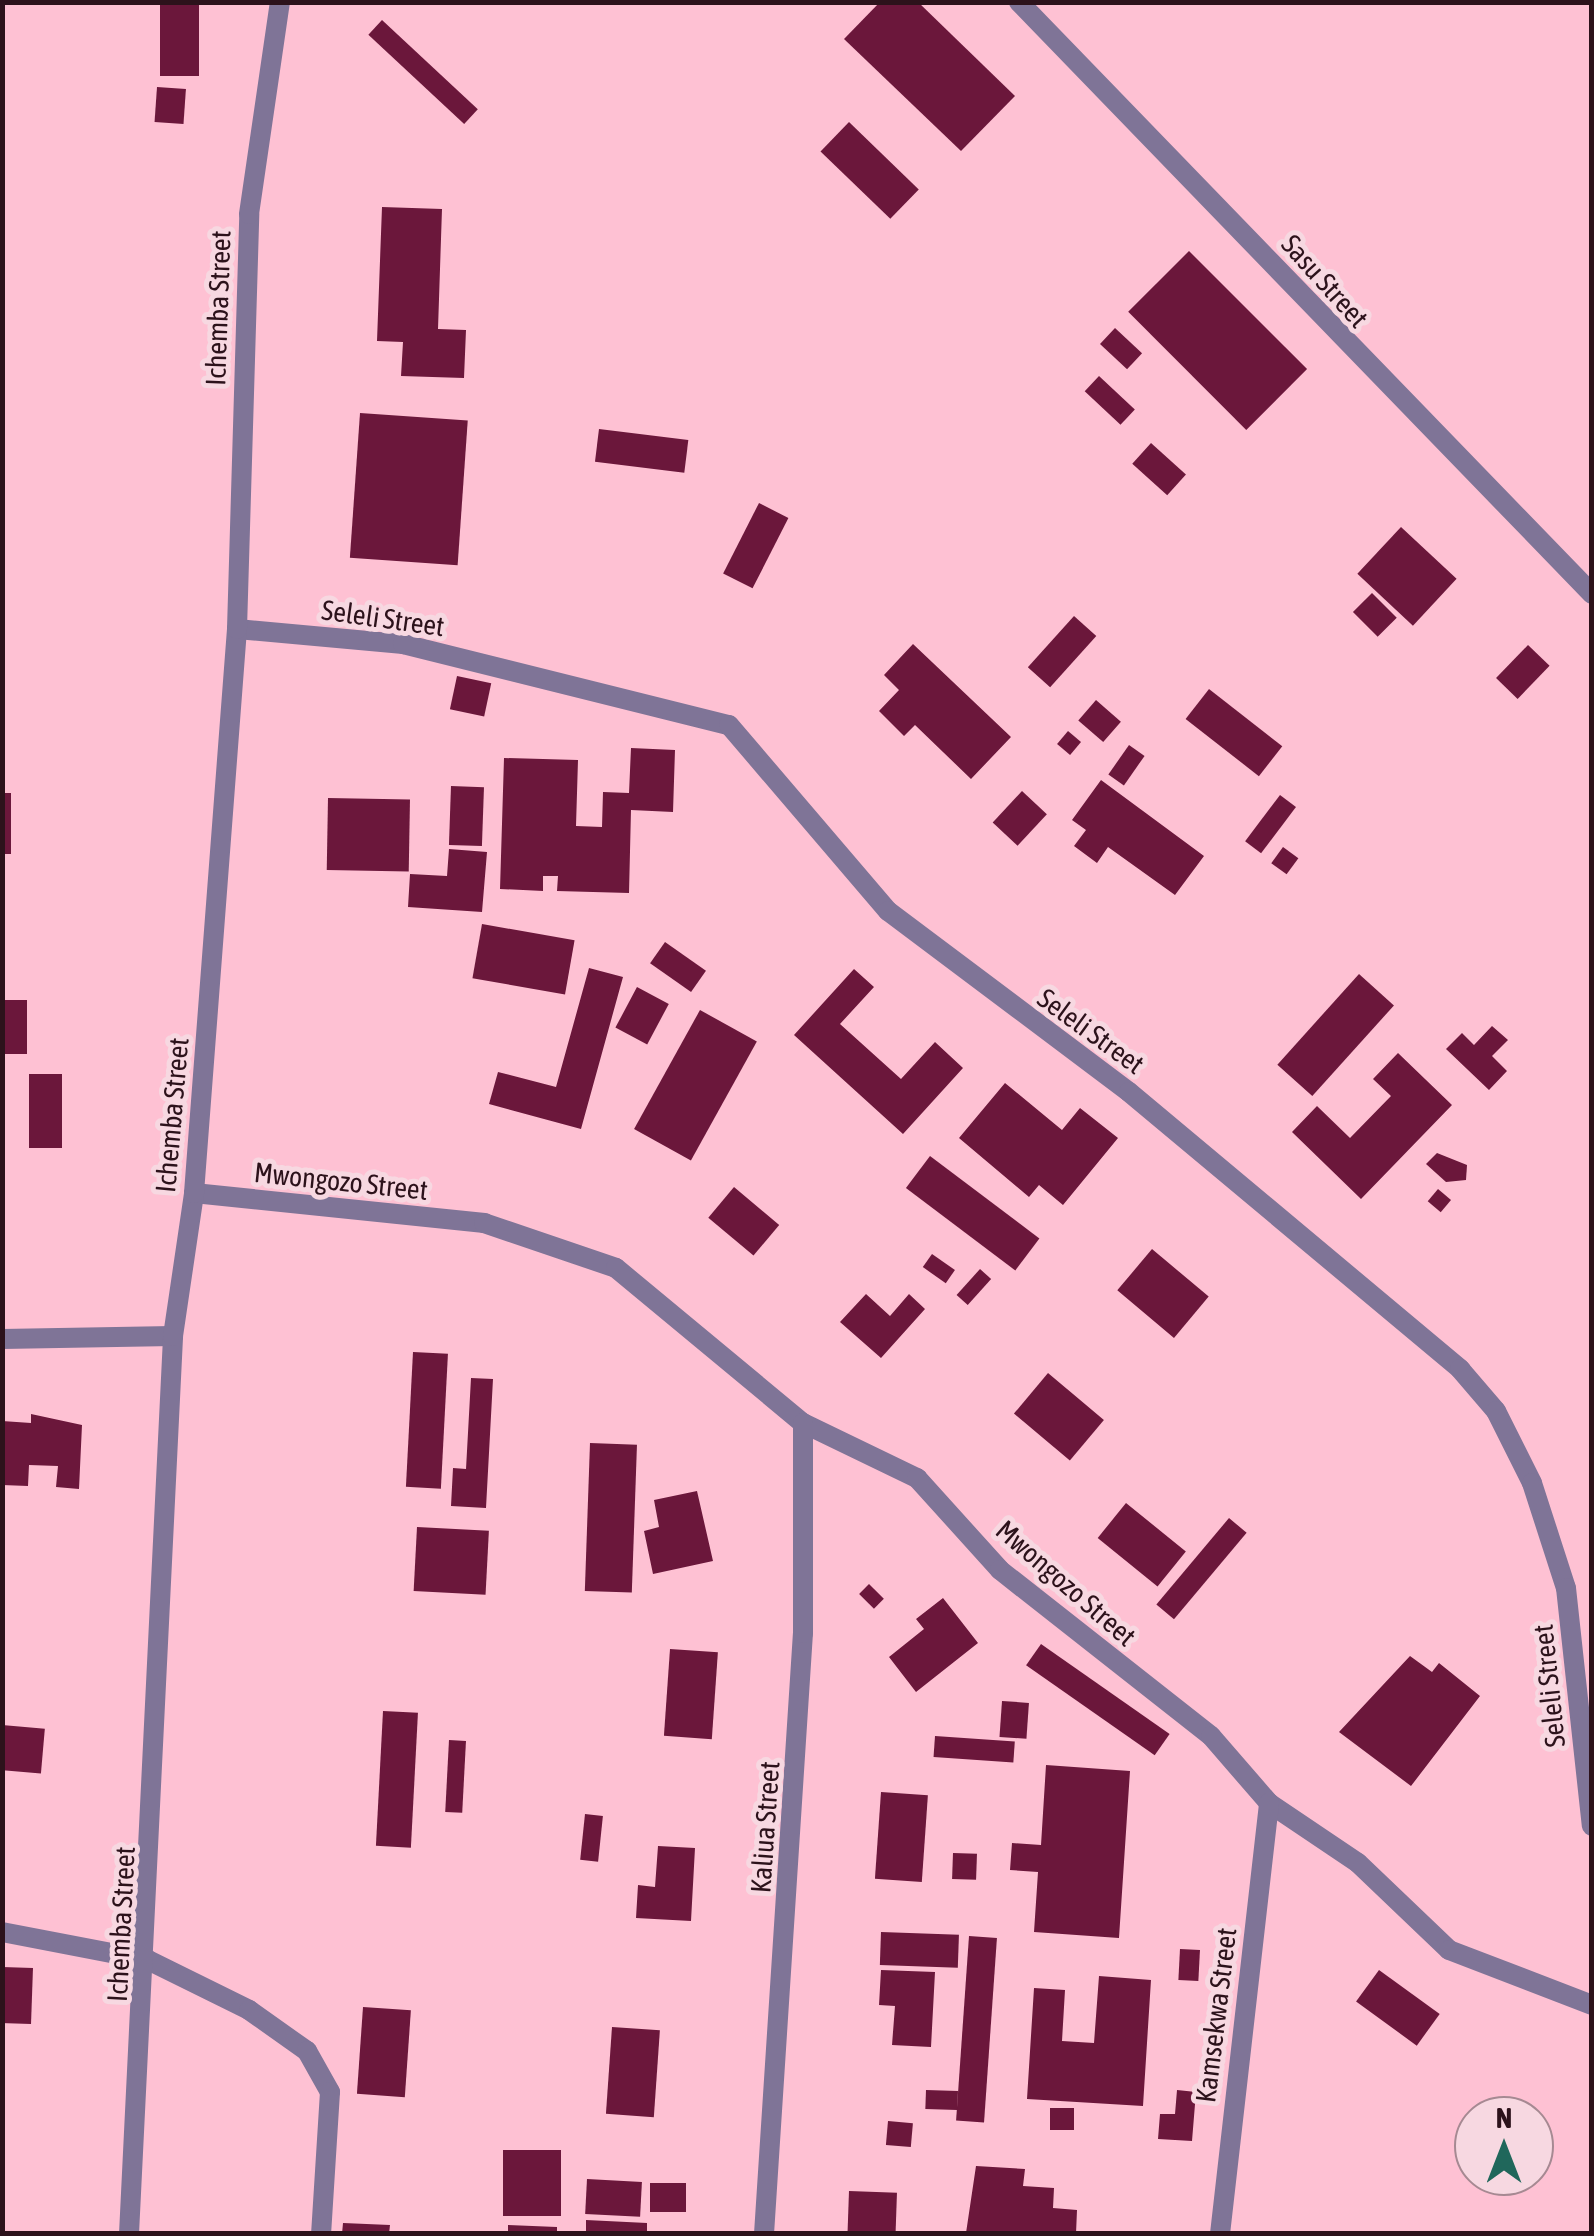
<!DOCTYPE html>
<html>
<head>
<meta charset="utf-8">
<style>
  body { margin:0 }
  #map { position:relative; width:1594px; height:2236px; overflow:hidden; background:#fec1d3; font-family:"Asap Condensed",sans-serif }
  div>[style] { position:absolute }
  .building>* { inset:0; background:#6b173b; transform-origin:0 0 }
  .street>* { height:20px; margin:-10px; padding:0 10px; transform-origin:10px; border-radius:10px; background:#7f7497 }
  span { translate:-50% -50%; white-space:nowrap; text-align:center; line-height:1.15; -webkit-text-stroke:10px #f7d8e1; paint-order:stroke }
  .street-label { font-size:28px; color:#2c121b }
  .frame { position:absolute; inset:0; border:5px solid #2c121b; pointer-events:none }
  .north { position:absolute; left:1454px; top:2096px; width:100px; height:100px; box-sizing:border-box; background:#f7d8e1; border:2px solid #a68992; border-radius:50%; rotate:0deg; font-size:28px; font-weight:700; line-height:40px; text-align:center; color:#2c121b }
  .north::after { content:''; display:block; margin:auto; width:35px; height:45px; background:#20675b; clip-path:polygon(50% 0,100% 100%,50% 72%,0 100%) }
</style>
</head>
<body>
<div id="map">
  <div class="building">
    <i style="left:160px;top:2px;width:39px;height:74px"></i>
    <i style="clip-path:polygon(880px 2px,918px 2px,1015px 96px,961px 151px,844px 39px)"></i>
    <i style="left:382px;top:20px;width:131px;height:20px;rotate:43deg"></i>
    <i style="left:157px;top:87px;width:29px;height:35px;rotate:4deg"></i>
    <i style="left:849px;top:122px;width:97px;height:41px;rotate:44deg"></i>
    <i style="clip-path:polygon(382px 207px,442px 209px,438px 329px,466px 330px,464px 378px,401px 376px,403px 342px,377px 341px)"></i>
    <i style="left:1189px;top:251px;width:167px;height:86px;rotate:45deg"></i>
    <i style="left:1115px;top:328px;width:37px;height:22px;rotate:43deg"></i>
    <i style="left:1099px;top:376px;width:49px;height:21px;rotate:43deg"></i>
    <i style="left:360px;top:413px;width:108px;height:145px;rotate:4deg"></i>
    <i style="left:599px;top:429px;width:90px;height:33px;rotate:7deg"></i>
    <i style="left:1151px;top:443px;width:47px;height:28px;rotate:42deg"></i>
    <i style="left:759px;top:503px;width:33px;height:79px;rotate:27deg"></i>
    <i style="left:1401px;top:527px;width:76px;height:64px;rotate:43deg"></i>
    <i style="left:1372px;top:593px;width:35px;height:27px;rotate:45deg"></i>
    <i style="left:1074px;top:616px;width:30px;height:69px;rotate:42deg"></i>
    <i style="clip-path:polygon(913px 644px,1011px 737px,971px 779px,915px 725px,904px 736px,879px 711px,899px 690px,884px 675px)"></i>
    <i style="left:1528px;top:645px;width:30px;height:46px;rotate:44deg"></i>
    <i style="left:457px;top:676px;width:35px;height:34px;rotate:12deg"></i>
    <i style="left:1209px;top:689px;width:93px;height:38px;rotate:38deg"></i>
    <i style="left:1096px;top:700px;width:33px;height:27px;rotate:41deg"></i>
    <i style="left:1068px;top:731px;width:17px;height:17px;rotate:40deg"></i>
    <i style="left:1129px;top:745px;width:19px;height:36px;rotate:35deg"></i>
    <i style="clip-path:polygon(631px 748px,675px 750px,673px 812px,631px 810px,629px 893px,557px 891px,558px 876px,543px 876px,543px 891px,500px 889px,504px 758px,578px 760px,576px 826px,602px 827px,603px 792px,629px 793px)"></i>
    <i style="clip-path:polygon(1101px 780px,1204px 856px,1175px 895px,1108px 847px,1097px 863px,1074px 846px,1086px 830px,1072px 820px)"></i>
    <i style="left:451px;top:786px;width:33px;height:59px;rotate:2deg"></i>
    <i style="left:1022px;top:791px;width:34px;height:43px;rotate:43deg"></i>
    <i style="left:2px;top:793px;width:9px;height:61px"></i>
    <i style="left:1280px;top:795px;width:20px;height:58px;rotate:37deg"></i>
    <i style="left:328px;top:798px;width:82px;height:72px;rotate:1deg"></i>
    <i style="left:1283px;top:847px;width:19px;height:20px;rotate:36deg"></i>
    <i style="clip-path:polygon(449px 849px,487px 852px,482px 912px,408px 907px,410px 874px,447px 876px)"></i>
    <i style="left:482px;top:924px;width:94px;height:55px;rotate:10deg"></i>
    <i style="left:665px;top:942px;width:50px;height:26px;rotate:35deg"></i>
    <i style="clip-path:polygon(589px 968px,623px 977px,581px 1129px,489px 1104px,498px 1072px,556px 1087px)"></i>
    <i style="clip-path:polygon(854px 969px,874px 987px,840px 1024px,901px 1079px,935px 1042px,963px 1068px,903px 1134px,794px 1035px)"></i>
    <i style="left:1359px;top:974px;width:47px;height:122px;rotate:42deg"></i>
    <i style="left:637px;top:987px;width:36px;height:46px;rotate:28deg"></i>
    <i style="left:2px;top:1000px;width:25px;height:54px"></i>
    <i style="left:700px;top:1010px;width:65px;height:136px;rotate:29deg"></i>
    <i style="clip-path:polygon(1492px 1026px,1508px 1040px,1492px 1056px,1507px 1071px,1489px 1090px,1446px 1049px,1462px 1033px,1474px 1045px)"></i>
    <i style="clip-path:polygon(1398px 1053px,1452px 1105px,1361px 1199px,1292px 1132px,1317px 1106px,1350px 1138px,1391px 1096px,1373px 1079px)"></i>
    <i style="left:29px;top:1074px;width:33px;height:74px"></i>
    <i style="clip-path:polygon(1005px 1083px,1062px 1130px,1080px 1108px,1118px 1138px,1063px 1205px,1039px 1185px,1029px 1197px,959px 1138px)"></i>
    <i style="clip-path:polygon(1437px 1153px,1467px 1165px,1466px 1180px,1446px 1182px,1426px 1164px)"></i>
    <i style="left:930px;top:1156px;width:137px;height:40px;rotate:37deg"></i>
    <i style="left:734px;top:1187px;width:59px;height:40px;rotate:40deg"></i>
    <i style="left:1438px;top:1189px;width:17px;height:16px;rotate:40deg"></i>
    <i style="left:1152px;top:1249px;width:74px;height:54px;rotate:40deg"></i>
    <i style="left:932px;top:1254px;width:28px;height:16px;rotate:35deg"></i>
    <i style="left:980px;top:1269px;width:15px;height:35px;rotate:42deg"></i>
    <i style="clip-path:polygon(866px 1294px,890px 1316px,909px 1294px,925px 1309px,881px 1358px,840px 1322px)"></i>
    <i style="left:413px;top:1352px;width:35px;height:135px;rotate:3deg"></i>
    <i style="left:1048px;top:1373px;width:73px;height:53px;rotate:40deg"></i>
    <i style="clip-path:polygon(471px 1378px,493px 1379px,486px 1508px,451px 1506px,453px 1468px,466px 1469px)"></i>
    <i style="clip-path:polygon(31px 1414px,82px 1425px,79px 1489px,56px 1487px,58px 1466px,29px 1465px,28px 1486px,2px 1485px,2px 1421px,31px 1423px)"></i>
    <i style="left:590px;top:1443px;width:47px;height:148px;rotate:2deg"></i>
    <i style="clip-path:polygon(697px 1491px,713px 1561px,653px 1574px,644px 1531px,659px 1527px,654px 1500px)"></i>
    <i style="left:1126px;top:1503px;width:77px;height:45px;rotate:39deg"></i>
    <i style="left:1229px;top:1518px;width:23px;height:113px;rotate:40deg"></i>
    <i style="left:417px;top:1527px;width:72px;height:64px;rotate:3deg"></i>
    <i style="left:869px;top:1584px;width:21px;height:14px;rotate:45deg"></i>
    <i style="clip-path:polygon(943px 1598px,978px 1643px,916px 1692px,889px 1657px,924px 1629px,916px 1619px)"></i>
    <i style="left:1041px;top:1644px;width:157px;height:26px;rotate:35deg"></i>
    <i style="left:670px;top:1649px;width:48px;height:87px;rotate:4deg"></i>
    <i style="clip-path:polygon(1410px 1656px,1432px 1672px,1439px 1663px,1480px 1696px,1411px 1786px,1339px 1732px)"></i>
    <i style="left:1002px;top:1701px;width:27px;height:36px;rotate:4deg"></i>
    <i style="left:383px;top:1711px;width:35px;height:135px;rotate:3deg"></i>
    <i style="left:2px;top:1725px;width:43px;height:45px;rotate:5deg"></i>
    <i style="left:935px;top:1736px;width:80px;height:21px;rotate:4deg"></i>
    <i style="left:449px;top:1740px;width:17px;height:72px;rotate:3deg"></i>
    <i style="clip-path:polygon(1046px 1765px,1130px 1771px,1119px 1938px,1034px 1932px,1038px 1872px,1010px 1870px,1012px 1843px,1041px 1845px)"></i>
    <i style="left:881px;top:1792px;width:47px;height:87px;rotate:4deg"></i>
    <i style="left:585px;top:1814px;width:18px;height:46px;rotate:6deg"></i>
    <i style="clip-path:polygon(658px 1846px,695px 1848px,691px 1921px,636px 1918px,638px 1885px,655px 1887px)"></i>
    <i style="left:953px;top:1853px;width:24px;height:26px;rotate:2deg"></i>
    <i style="left:881px;top:1932px;width:78px;height:33px;rotate:2deg"></i>
    <i style="left:969px;top:1936px;width:28px;height:185px;rotate:4deg"></i>
    <i style="left:1180px;top:1949px;width:20px;height:31px;rotate:3deg"></i>
    <i style="left:2px;top:1967px;width:31px;height:56px;rotate:2deg"></i>
    <i style="clip-path:polygon(881px 1970px,935px 1972px,931px 2047px,892px 2045px,895px 2006px,879px 2005px)"></i>
    <i style="left:1379px;top:1970px;width:75px;height:39px;rotate:36deg"></i>
    <i style="clip-path:polygon(1099px 1976px,1151px 1980px,1143px 2106px,1027px 2099px,1034px 1988px,1065px 1990px,1062px 2041px,1094px 2043px)"></i>
    <i style="left:363px;top:2007px;width:48px;height:87px;rotate:4deg"></i>
    <i style="left:612px;top:2027px;width:48px;height:87px;rotate:4deg"></i>
    <i style="left:926px;top:2090px;width:32px;height:19px;rotate:2deg"></i>
    <i style="clip-path:polygon(1177px 2090px,1196px 2092px,1192px 2141px,1158px 2139px,1160px 2114px,1175px 2114px)"></i>
    <i style="left:1074px;top:2108px;width:22px;height:24px;rotate:90deg"></i>
    <i style="left:888px;top:2121px;width:25px;height:24px;rotate:5deg"></i>
    <i style="left:503px;top:2150px;width:58px;height:66px"></i>
    <i style="clip-path:polygon(976px 2166px,1025px 2169px,1023px 2186px,1054px 2188px,1053px 2208px,1077px 2210px,1076px 2234px,966px 2233px)"></i>
    <i style="left:587px;top:2179px;width:55px;height:35px;rotate:3deg"></i>
    <i style="left:650px;top:2183px;width:36px;height:29px"></i>
    <i style="left:849px;top:2191px;width:48px;height:43px;rotate:2deg"></i>
    <i style="clip-path:polygon(586px 2220px,647px 2223px,647px 2234px,586px 2234px)"></i>
    <i style="clip-path:polygon(343px 2223px,390px 2225px,389px 2234px,342px 2234px)"></i>
    <i style="clip-path:polygon(508px 2225px,557px 2227px,557px 2234px,508px 2234px)"></i>
  </div>
  <div class="street">
    <i style="left:1019px;top:2px;width:824px;rotate:45.93deg"></i>
    <i style="left:237px;top:629px;width:167px;rotate:5.2deg"></i>
    <i style="left:403px;top:644px;width:336px;rotate:14deg"></i>
    <i style="left:729px;top:725px;width:245px;rotate:49.5deg"></i>
    <i style="left:888px;top:911px;width:301px;rotate:36.9deg"></i>
    <i style="left:1129px;top:1092px;width:432px;rotate:39.9deg"></i>
    <i style="left:1460px;top:1369px;width:55px;rotate:49.4deg"></i>
    <i style="left:1496px;top:1411px;width:80px;rotate:63.4deg"></i>
    <i style="left:1532px;top:1483px;width:110px;rotate:72.1deg"></i>
    <i style="left:1566px;top:1588px;width:239px;rotate:83.8deg"></i>
    <i style="left:194px;top:1193px;width:292px;rotate:5.9deg"></i>
    <i style="left:484px;top:1223px;width:139px;rotate:18.8deg"></i>
    <i style="left:616px;top:1268px;width:243px;rotate:39.7deg"></i>
    <i style="left:803px;top:1423px;width:127px;rotate:25.8deg"></i>
    <i style="left:917px;top:1478px;width:124px;rotate:47.9deg"></i>
    <i style="left:1000px;top:1570px;width:268px;rotate:38.2deg"></i>
    <i style="left:1211px;top:1736px;width:89px;rotate:49.1deg"></i>
    <i style="left:1269px;top:1803px;width:107px;rotate:34deg"></i>
    <i style="left:1358px;top:1863px;width:126px;rotate:43.7deg"></i>
    <i style="left:1449px;top:1950px;width:153px;rotate:21deg"></i>
    <i style="left:2px;top:1339px;width:171px;rotate:-1deg"></i>
    <i style="left:2px;top:1932px;width:149px;rotate:10.9deg"></i>
    <i style="left:148px;top:1960px;width:113px;rotate:26.3deg"></i>
    <i style="left:249px;top:2010px;width:71px;rotate:35.3deg"></i>
    <i style="left:307px;top:2051px;width:47px;rotate:60.7deg"></i>
    <i style="left:330px;top:2092px;width:142px;rotate:93.6deg"></i>
    <i style="left:129px;top:2234px;width:899px;rotate:-87.19deg"></i>
    <i style="left:173px;top:1336px;width:145px;rotate:-81.6deg"></i>
    <i style="left:194px;top:1193px;width:566px;rotate:-85.64deg"></i>
    <i style="left:237px;top:629px;width:415px;rotate:-88.3deg"></i>
    <i style="left:249px;top:214px;width:214px;rotate:-81.7deg"></i>
    <i style="left:764px;top:2234px;width:602px;rotate:-86.29deg"></i>
    <i style="left:803px;top:1633px;width:210px;rotate:-90deg"></i>
    <i style="left:1220px;top:2234px;width:434px;rotate:-83.5deg"></i>
  </div>
  <div class="street-label">
    <span style="left:1325px;top:281px;rotate:48deg">Sasu Street</span>
    <span style="left:218px;top:308px;rotate:-88deg">Ichemba Street</span>
    <span style="left:383px;top:618px;rotate:8deg">Seleli Street</span>
    <span style="left:1091px;top:1031px;rotate:36deg">Seleli Street</span>
    <span style="left:172px;top:1115px;rotate:-85deg">Ichemba Street</span>
    <span style="left:341px;top:1181px;rotate:6deg">Mwongozo Street</span>
    <span style="left:1066px;top:1583px;rotate:41deg">Mwongozo Street</span>
    <span style="left:1549px;top:1686px;rotate:-96deg">Seleli Street</span>
    <span style="left:765px;top:1827px;rotate:-86deg">Kaliua Street</span>
    <span style="left:121px;top:1924px;rotate:-87deg">Ichemba Street</span>
    <span style="left:1216px;top:2015px;rotate:-83deg">Kamsekwa Street</span>
  </div>
  <div class="frame"></div>
  <div class="north">N</div>
</div>
</body>
</html>
